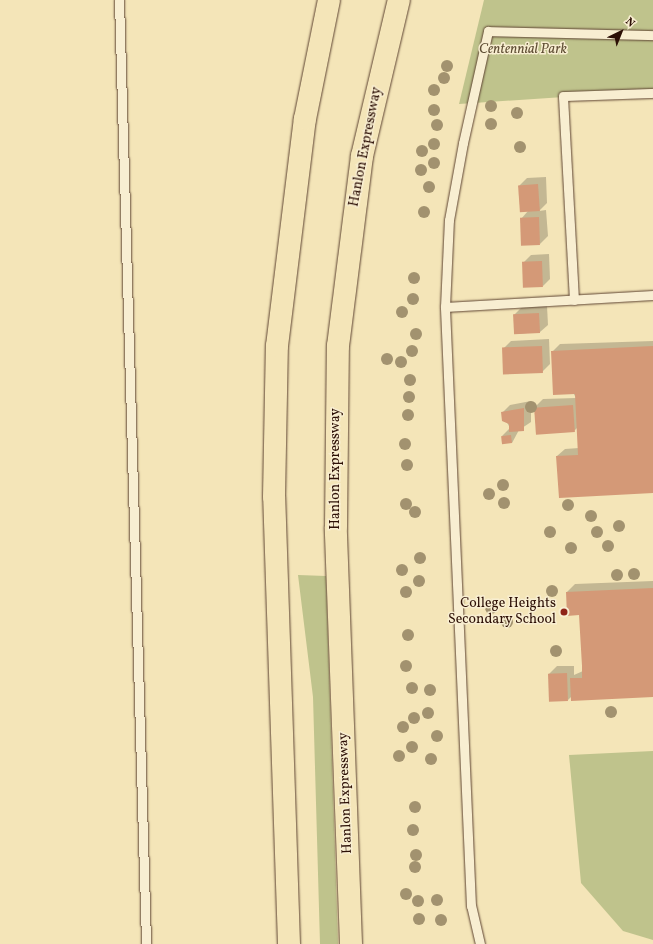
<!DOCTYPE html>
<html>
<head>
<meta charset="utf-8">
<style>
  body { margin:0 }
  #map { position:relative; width:653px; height:944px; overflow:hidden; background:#f4e5b8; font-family:Vollkorn,serif }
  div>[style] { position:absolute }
  .green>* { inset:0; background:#bfc38c }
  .shadow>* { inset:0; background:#0003 }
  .building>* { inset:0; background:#d49977; transform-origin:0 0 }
  .roads { filter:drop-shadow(0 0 1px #5e4432) drop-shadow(0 0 1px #5e4432) }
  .lane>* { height:9px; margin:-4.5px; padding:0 4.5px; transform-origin:4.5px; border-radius:4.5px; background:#f8eed1 }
  .highway>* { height:22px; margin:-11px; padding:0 11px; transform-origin:11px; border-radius:11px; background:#f4e5b8 }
  .trees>* { width:12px; height:12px; margin:-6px; border-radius:50%; background:#a2926f }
  .dots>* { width:11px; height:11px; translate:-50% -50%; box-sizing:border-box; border:2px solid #f8eed1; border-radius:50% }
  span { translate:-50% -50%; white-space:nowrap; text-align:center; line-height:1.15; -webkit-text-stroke:3px #f8eed1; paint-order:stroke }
  .park-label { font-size:14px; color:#5f4e34; font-style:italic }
  .street-label { font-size:14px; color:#2c0f05 }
  .poi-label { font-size:14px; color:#2c0f05 }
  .right { translate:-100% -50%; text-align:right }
  .north { position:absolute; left:601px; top:12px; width:40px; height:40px; -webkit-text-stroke:3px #f8eed1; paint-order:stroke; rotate:43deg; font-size:11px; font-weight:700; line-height:16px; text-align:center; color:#2c0f05 }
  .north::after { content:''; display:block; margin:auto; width:14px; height:18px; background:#2c0f05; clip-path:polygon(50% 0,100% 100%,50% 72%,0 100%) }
</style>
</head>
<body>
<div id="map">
  <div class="green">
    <i style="clip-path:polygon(484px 0,653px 0,653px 91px,459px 104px)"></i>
    <i style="clip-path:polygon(298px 575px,326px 576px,338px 944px,320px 944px,313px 697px)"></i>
    <i style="clip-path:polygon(653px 751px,653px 940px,623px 931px,581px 883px,569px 755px)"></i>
  </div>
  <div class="shadow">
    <i style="clip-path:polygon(546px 177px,547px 203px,539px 211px,546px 210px,548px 236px,540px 244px,521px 219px,528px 211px,519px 186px,527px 178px)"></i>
    <i style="clip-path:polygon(549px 254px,550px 279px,543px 286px,523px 263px,531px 255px)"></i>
    <i style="clip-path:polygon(547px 306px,548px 325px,540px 332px,515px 334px,514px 315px,522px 307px)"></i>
    <i style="clip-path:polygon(549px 339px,550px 364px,542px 372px,503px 349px,511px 341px)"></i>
    <i style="clip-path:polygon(653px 341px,653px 492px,557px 456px,565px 449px,579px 448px,578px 427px,574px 431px,535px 407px,543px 399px,576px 398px,552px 352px,560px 344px)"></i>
    <i style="clip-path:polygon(531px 401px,531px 422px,519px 430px,512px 443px,502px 436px,510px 428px,502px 413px,510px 405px)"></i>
    <i style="clip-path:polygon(653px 581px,653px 695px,572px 696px,568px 700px,549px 674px,557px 666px,574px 666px,574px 675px,583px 671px,580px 614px,567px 592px,575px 584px)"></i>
  </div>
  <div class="building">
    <i style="left:538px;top:184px;width:27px;height:20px;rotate:86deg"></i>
    <i style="left:539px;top:217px;width:28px;height:19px;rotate:88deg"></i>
    <i style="left:542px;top:261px;width:26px;height:20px;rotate:88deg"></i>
    <i style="left:539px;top:313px;width:20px;height:26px;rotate:87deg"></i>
    <i style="left:542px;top:346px;width:27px;height:40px;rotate:88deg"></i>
    <i style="clip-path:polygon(653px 346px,653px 493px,559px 498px,556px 456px,578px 455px,575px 394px,553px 395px,551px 351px)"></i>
    <i style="left:573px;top:405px;width:27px;height:39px;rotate:86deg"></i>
    <i style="clip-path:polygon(524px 408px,524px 431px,509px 432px,509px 424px,502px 421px,501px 412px)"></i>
    <i style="left:511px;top:435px;width:8px;height:10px;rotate:83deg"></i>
    <i style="clip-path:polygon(653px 588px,653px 697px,571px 701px,570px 678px,582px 678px,582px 666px,579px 615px,567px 616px,566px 592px)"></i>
    <i style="left:567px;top:673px;width:28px;height:19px;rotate:88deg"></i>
  </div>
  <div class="roads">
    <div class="lane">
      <i style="left:119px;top:0;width:944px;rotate:88.36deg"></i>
      <i style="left:574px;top:300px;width:204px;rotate:-93.1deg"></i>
      <i style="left:563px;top:96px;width:90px;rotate:-1.9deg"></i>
      <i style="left:445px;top:307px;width:208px;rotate:-3.3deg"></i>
      <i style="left:480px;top:944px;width:39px;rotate:-103deg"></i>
      <i style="left:471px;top:906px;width:600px;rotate:-92.49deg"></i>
      <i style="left:445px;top:307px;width:87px;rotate:-87.4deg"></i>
      <i style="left:449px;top:220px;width:78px;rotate:-79.7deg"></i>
      <i style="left:463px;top:143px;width:115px;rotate:-77.4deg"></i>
      <i style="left:488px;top:31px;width:165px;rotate:1.4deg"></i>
    </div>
    <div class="highway">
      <i style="left:289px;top:944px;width:447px;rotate:-91.9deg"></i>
      <i style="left:274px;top:497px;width:151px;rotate:-88.9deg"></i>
      <i style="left:277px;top:346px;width:229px;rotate:-83deg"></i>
      <i style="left:305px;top:119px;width:121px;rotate:-78.6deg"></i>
      <i style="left:351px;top:944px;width:417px;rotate:-92.1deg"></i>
      <i style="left:336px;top:527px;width:181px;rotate:-89.4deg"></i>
      <i style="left:338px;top:346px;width:192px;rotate:-82.8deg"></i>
      <i style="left:362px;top:156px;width:160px;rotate:-76.7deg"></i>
    </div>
  </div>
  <div class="trees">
    <i style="left:447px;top:66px"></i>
    <i style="left:444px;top:78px"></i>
    <i style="left:434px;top:90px"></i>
    <i style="left:491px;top:106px"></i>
    <i style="left:434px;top:110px"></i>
    <i style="left:517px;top:113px"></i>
    <i style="left:491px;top:124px"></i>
    <i style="left:437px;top:125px"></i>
    <i style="left:434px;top:144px"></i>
    <i style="left:520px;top:147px"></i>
    <i style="left:422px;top:151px"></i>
    <i style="left:434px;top:163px"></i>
    <i style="left:421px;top:170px"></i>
    <i style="left:429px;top:187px"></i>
    <i style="left:424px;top:212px"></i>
    <i style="left:414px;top:278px"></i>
    <i style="left:413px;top:299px"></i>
    <i style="left:402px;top:312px"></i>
    <i style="left:416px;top:334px"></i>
    <i style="left:412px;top:351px"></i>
    <i style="left:387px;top:359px"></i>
    <i style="left:401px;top:362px"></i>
    <i style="left:410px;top:380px"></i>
    <i style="left:409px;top:397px"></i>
    <i style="left:531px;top:407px"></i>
    <i style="left:408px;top:415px"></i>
    <i style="left:405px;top:444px"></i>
    <i style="left:407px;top:465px"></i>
    <i style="left:503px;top:485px"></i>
    <i style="left:489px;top:494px"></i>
    <i style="left:504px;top:503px"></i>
    <i style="left:406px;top:504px"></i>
    <i style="left:568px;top:505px"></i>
    <i style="left:415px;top:512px"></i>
    <i style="left:591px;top:516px"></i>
    <i style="left:619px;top:526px"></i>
    <i style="left:550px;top:532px"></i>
    <i style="left:597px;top:532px"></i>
    <i style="left:608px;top:546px"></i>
    <i style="left:571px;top:548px"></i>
    <i style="left:420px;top:558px"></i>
    <i style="left:402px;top:570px"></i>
    <i style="left:634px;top:574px"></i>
    <i style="left:617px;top:575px"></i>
    <i style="left:419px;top:581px"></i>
    <i style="left:552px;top:591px"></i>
    <i style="left:406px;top:592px"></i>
    <i style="left:491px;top:608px"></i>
    <i style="left:507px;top:622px"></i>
    <i style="left:408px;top:635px"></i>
    <i style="left:556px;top:651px"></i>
    <i style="left:406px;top:666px"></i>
    <i style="left:412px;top:688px"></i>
    <i style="left:430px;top:690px"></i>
    <i style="left:611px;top:712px"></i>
    <i style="left:428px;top:713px"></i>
    <i style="left:414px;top:718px"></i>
    <i style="left:403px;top:727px"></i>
    <i style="left:437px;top:736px"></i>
    <i style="left:412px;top:747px"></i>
    <i style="left:399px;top:756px"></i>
    <i style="left:431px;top:759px"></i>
    <i style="left:415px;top:807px"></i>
    <i style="left:413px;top:830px"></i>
    <i style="left:416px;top:855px"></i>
    <i style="left:415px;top:867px"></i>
    <i style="left:406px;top:894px"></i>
    <i style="left:437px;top:900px"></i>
    <i style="left:418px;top:901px"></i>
    <i style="left:419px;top:919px"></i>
    <i style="left:441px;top:920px"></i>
  </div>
  <div class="dots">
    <i style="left:564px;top:612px;background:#8f2418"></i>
  </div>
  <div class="park-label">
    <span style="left:523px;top:50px">Centennial Park</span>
  </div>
  <div class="street-label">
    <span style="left:366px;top:147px;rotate:-79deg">Hanlon Expressway</span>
    <span style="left:336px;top:469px;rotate:-90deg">Hanlon Expressway</span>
    <span style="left:346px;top:793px;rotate:-92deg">Hanlon Expressway</span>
  </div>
  <div class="poi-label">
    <span class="right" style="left:556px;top:612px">College Heights<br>Secondary School</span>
  </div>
  <div class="north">N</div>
</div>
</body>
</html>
